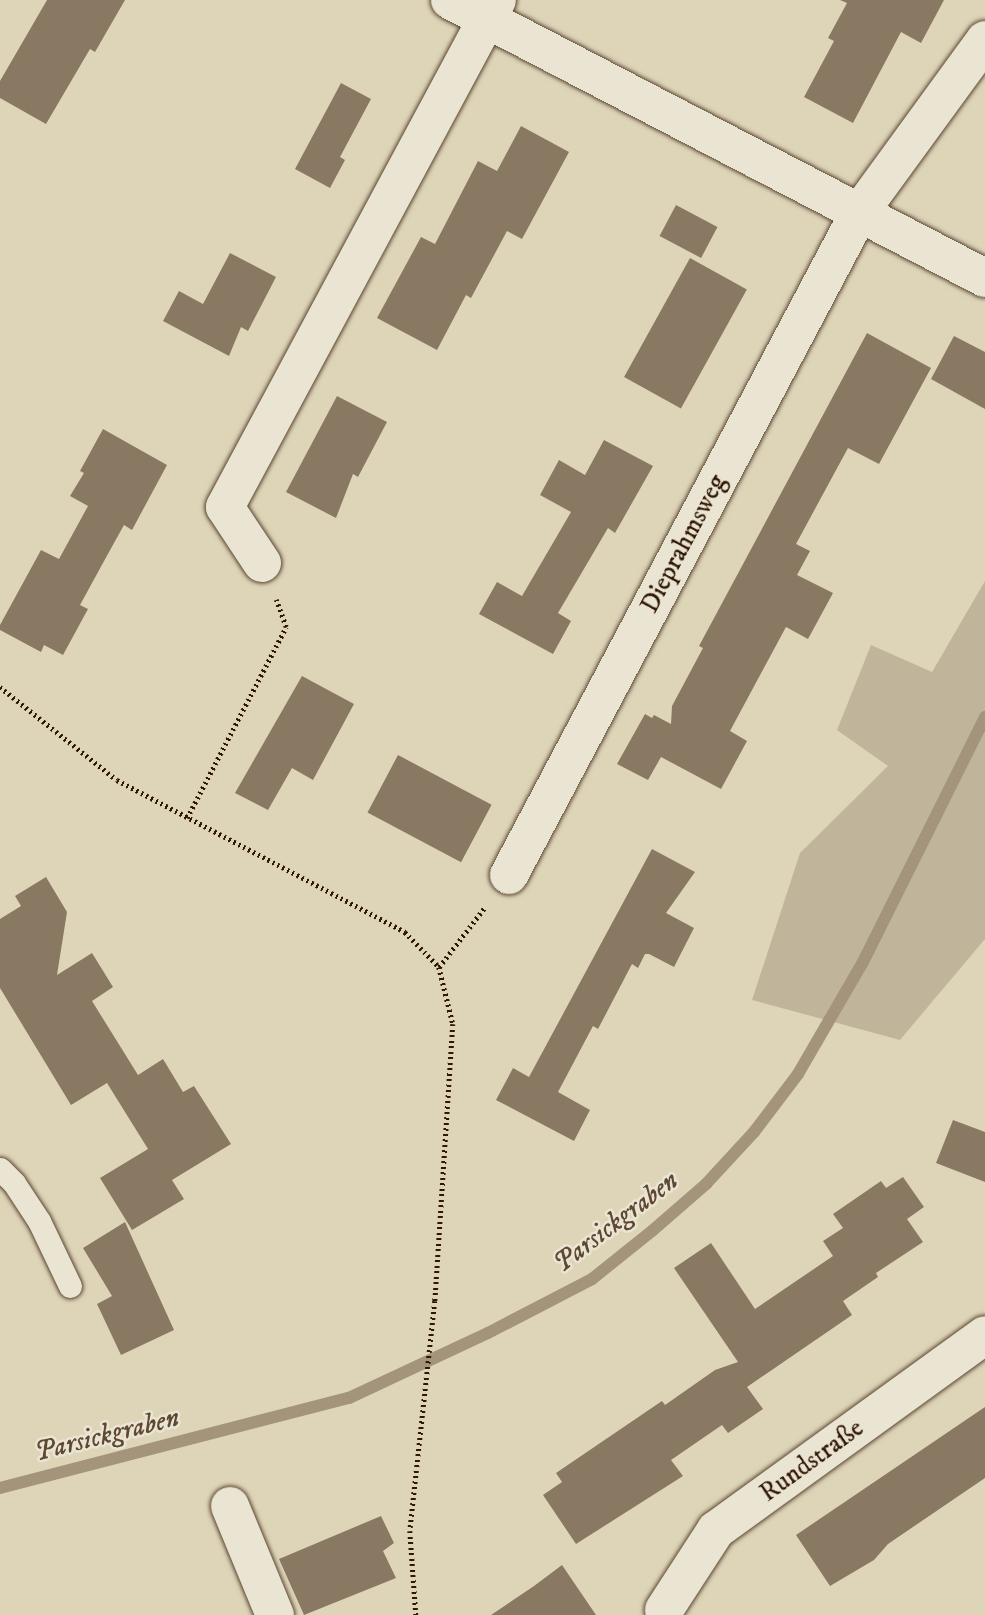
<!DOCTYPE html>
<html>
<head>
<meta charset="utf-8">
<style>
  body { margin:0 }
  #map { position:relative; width:985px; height:1615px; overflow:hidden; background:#ded5b9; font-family:"IM FELL DW Pica",serif }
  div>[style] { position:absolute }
  .green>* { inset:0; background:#c0b59a }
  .stream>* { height:12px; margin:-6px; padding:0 6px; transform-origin:6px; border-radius:6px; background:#a3947b }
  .building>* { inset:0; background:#8a7962; transform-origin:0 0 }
  .path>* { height:4.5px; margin-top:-2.25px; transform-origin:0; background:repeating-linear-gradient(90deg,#301604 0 2px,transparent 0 5.5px) }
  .roads { filter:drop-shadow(0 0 2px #5c4631) drop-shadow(0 0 2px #5c4631) }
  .lane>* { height:23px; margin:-11.5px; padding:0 11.5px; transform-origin:11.5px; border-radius:11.5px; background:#eae4d2 }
  .street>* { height:38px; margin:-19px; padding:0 19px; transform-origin:19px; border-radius:19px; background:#eae4d2 }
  span { translate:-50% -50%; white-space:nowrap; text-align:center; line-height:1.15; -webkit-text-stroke:5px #eae4d2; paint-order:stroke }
  .street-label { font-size:26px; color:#301604 }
  .water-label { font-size:28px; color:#5e4834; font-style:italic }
</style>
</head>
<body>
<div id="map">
  <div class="green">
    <i style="clip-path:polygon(985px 581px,985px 939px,900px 1040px,752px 1000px,800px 853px,888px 766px,837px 730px,871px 645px,932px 672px)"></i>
  </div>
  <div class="stream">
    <i style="left:0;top:1488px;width:360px;rotate:-14.5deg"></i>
    <i style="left:349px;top:1398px;width:153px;rotate:-25.1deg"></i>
    <i style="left:488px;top:1333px;width:117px;rotate:-27.4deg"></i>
    <i style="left:592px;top:1279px;width:77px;rotate:-38.7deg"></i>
    <i style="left:652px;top:1231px;width:72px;rotate:-41deg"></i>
    <i style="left:706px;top:1184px;width:71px;rotate:-47.3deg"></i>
    <i style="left:754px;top:1132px;width:73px;rotate:-52.8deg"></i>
    <i style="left:798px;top:1074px;width:129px;rotate:-59.9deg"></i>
    <i style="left:863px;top:962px;width:274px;rotate:-63.5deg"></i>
  </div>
  <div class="building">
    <i style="clip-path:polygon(47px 0,125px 0,95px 52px,90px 49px,46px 124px,0 98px,0 81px)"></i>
    <i style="clip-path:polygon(840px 0,944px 0,921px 43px,901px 32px,853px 123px,804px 97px,834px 41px,828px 38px,847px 3px)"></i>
    <i style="clip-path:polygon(341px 83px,371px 99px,340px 157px,345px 160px,330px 188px,295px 169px)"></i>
    <i style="clip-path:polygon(521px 126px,569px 152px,522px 239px,507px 231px,471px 298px,466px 295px,437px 350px,377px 318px,421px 237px,435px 244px,478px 161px,497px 171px)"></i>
    <i style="left:676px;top:205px;width:47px;height:35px;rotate:28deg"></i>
    <i style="clip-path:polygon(230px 253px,276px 277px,248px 331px,241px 327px,229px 356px,163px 321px,179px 291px,203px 304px)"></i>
    <i style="left:690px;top:258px;width:65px;height:136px;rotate:29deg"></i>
    <i style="clip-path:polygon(867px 333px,931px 368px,879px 464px,848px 448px,796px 544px,810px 551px,797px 575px,833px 593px,808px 639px,786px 627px,730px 731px,747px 741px,721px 789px,661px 757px,648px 780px,617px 764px,645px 714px,652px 718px,654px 715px,671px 724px,672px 706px,703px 648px,699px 646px)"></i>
    <i style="clip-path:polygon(954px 336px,985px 352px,985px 409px,931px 379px)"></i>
    <i style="clip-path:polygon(337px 396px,387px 422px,358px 477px,353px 474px,336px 518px,286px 492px)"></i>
    <i style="clip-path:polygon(103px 429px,167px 465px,132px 530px,124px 525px,109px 552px,80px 605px,88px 609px,63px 655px,44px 645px,41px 652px,0 630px,0 625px,41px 550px,59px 559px,88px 506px,70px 496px,84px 473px,80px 471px)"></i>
    <i style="clip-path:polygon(604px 440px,653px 466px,615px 533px,608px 528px,558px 613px,571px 621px,553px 654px,479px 614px,497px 582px,522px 596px,571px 512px,540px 495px,559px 460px,585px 475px)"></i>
    <i style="clip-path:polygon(302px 676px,354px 704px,313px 780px,292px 768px,268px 810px,235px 793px)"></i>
    <i style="left:398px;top:755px;width:106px;height:65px;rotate:28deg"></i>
    <i style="clip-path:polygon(652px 849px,695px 872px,666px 913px,694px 928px,674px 967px,649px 954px,645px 954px,638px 968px,632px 964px,598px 1029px,593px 1026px,558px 1092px,590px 1110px,574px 1141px,496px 1100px,513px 1068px,529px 1077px)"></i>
    <i style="clip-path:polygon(46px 877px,67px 912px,57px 975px,92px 953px,113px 987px,92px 1001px,138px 1075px,163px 1059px,183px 1092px,194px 1086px,231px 1144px,172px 1180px,184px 1199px,132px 1230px,100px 1178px,148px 1149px,107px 1083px,71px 1105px,0 988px,0 919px,21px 906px,15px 896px)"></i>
    <i style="clip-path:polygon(953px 1120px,985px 1132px,985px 1182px,936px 1163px)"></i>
    <i style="clip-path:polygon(903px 1177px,924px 1207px,907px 1219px,923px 1242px,876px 1273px,878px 1277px,843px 1301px,852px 1315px,747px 1387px,763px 1409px,728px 1433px,722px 1425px,671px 1460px,683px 1476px,576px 1544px,543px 1495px,562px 1482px,556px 1473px,662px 1401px,665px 1405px,715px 1370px,738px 1362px,674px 1268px,711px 1243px,755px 1309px,833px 1256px,823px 1241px,843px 1228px,833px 1214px,881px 1181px,886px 1188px)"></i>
    <i style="clip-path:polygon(125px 1222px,174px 1330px,121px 1355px,97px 1304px,112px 1296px,83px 1248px)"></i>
    <i style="clip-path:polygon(985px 1407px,985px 1478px,888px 1544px,874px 1560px,830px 1586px,796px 1535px)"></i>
    <i style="clip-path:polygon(381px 1516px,394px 1543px,383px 1551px,396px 1578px,304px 1615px,279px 1559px)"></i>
    <i style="clip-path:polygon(562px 1565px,596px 1615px,491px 1615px,534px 1586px)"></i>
  </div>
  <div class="path">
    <i style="left:0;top:687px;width:149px;rotate:38.5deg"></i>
    <i style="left:117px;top:780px;width:326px;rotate:27.8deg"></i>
    <i style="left:405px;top:932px;width:49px;rotate:45.8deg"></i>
    <i style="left:439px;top:967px;width:59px;rotate:76.2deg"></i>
    <i style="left:453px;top:1024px;width:278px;rotate:93.7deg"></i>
    <i style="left:435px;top:1301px;width:231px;rotate:96.2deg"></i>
    <i style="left:410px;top:1531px;width:84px;rotate:85.9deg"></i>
    <i style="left:187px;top:818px;width:215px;rotate:-62.6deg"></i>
    <i style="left:286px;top:627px;width:29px;rotate:-110deg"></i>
    <i style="left:439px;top:967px;width:76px;rotate:-52.5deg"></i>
  </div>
  <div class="roads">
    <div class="lane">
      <i style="left:0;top:1169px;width:20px;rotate:45deg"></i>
      <i style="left:14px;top:1183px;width:45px;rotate:56.7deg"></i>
      <i style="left:39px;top:1221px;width:72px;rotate:64.5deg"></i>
    </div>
    <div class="street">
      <i style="left:450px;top:0;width:603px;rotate:27.46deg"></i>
      <i style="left:262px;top:563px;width:67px;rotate:-123.5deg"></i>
      <i style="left:225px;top:507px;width:575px;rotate:-61.79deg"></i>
      <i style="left:509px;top:875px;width:749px;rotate:-62.13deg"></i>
      <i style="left:859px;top:213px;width:214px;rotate:-53.9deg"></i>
      <i style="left:230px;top:1506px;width:118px;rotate:67.6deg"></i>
      <i style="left:664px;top:1610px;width:95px;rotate:-57deg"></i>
      <i style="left:716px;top:1530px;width:332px;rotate:-35.9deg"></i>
    </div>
  </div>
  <div class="street-label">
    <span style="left:684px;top:544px;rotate:-62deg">Dieprahmsweg</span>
    <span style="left:812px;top:1461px;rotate:-36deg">Rundstraße</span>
  </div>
  <div class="water-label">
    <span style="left:616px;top:1222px;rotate:-37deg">Parsickgraben</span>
    <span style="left:107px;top:1435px;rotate:-14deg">Parsickgraben</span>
  </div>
</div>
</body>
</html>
